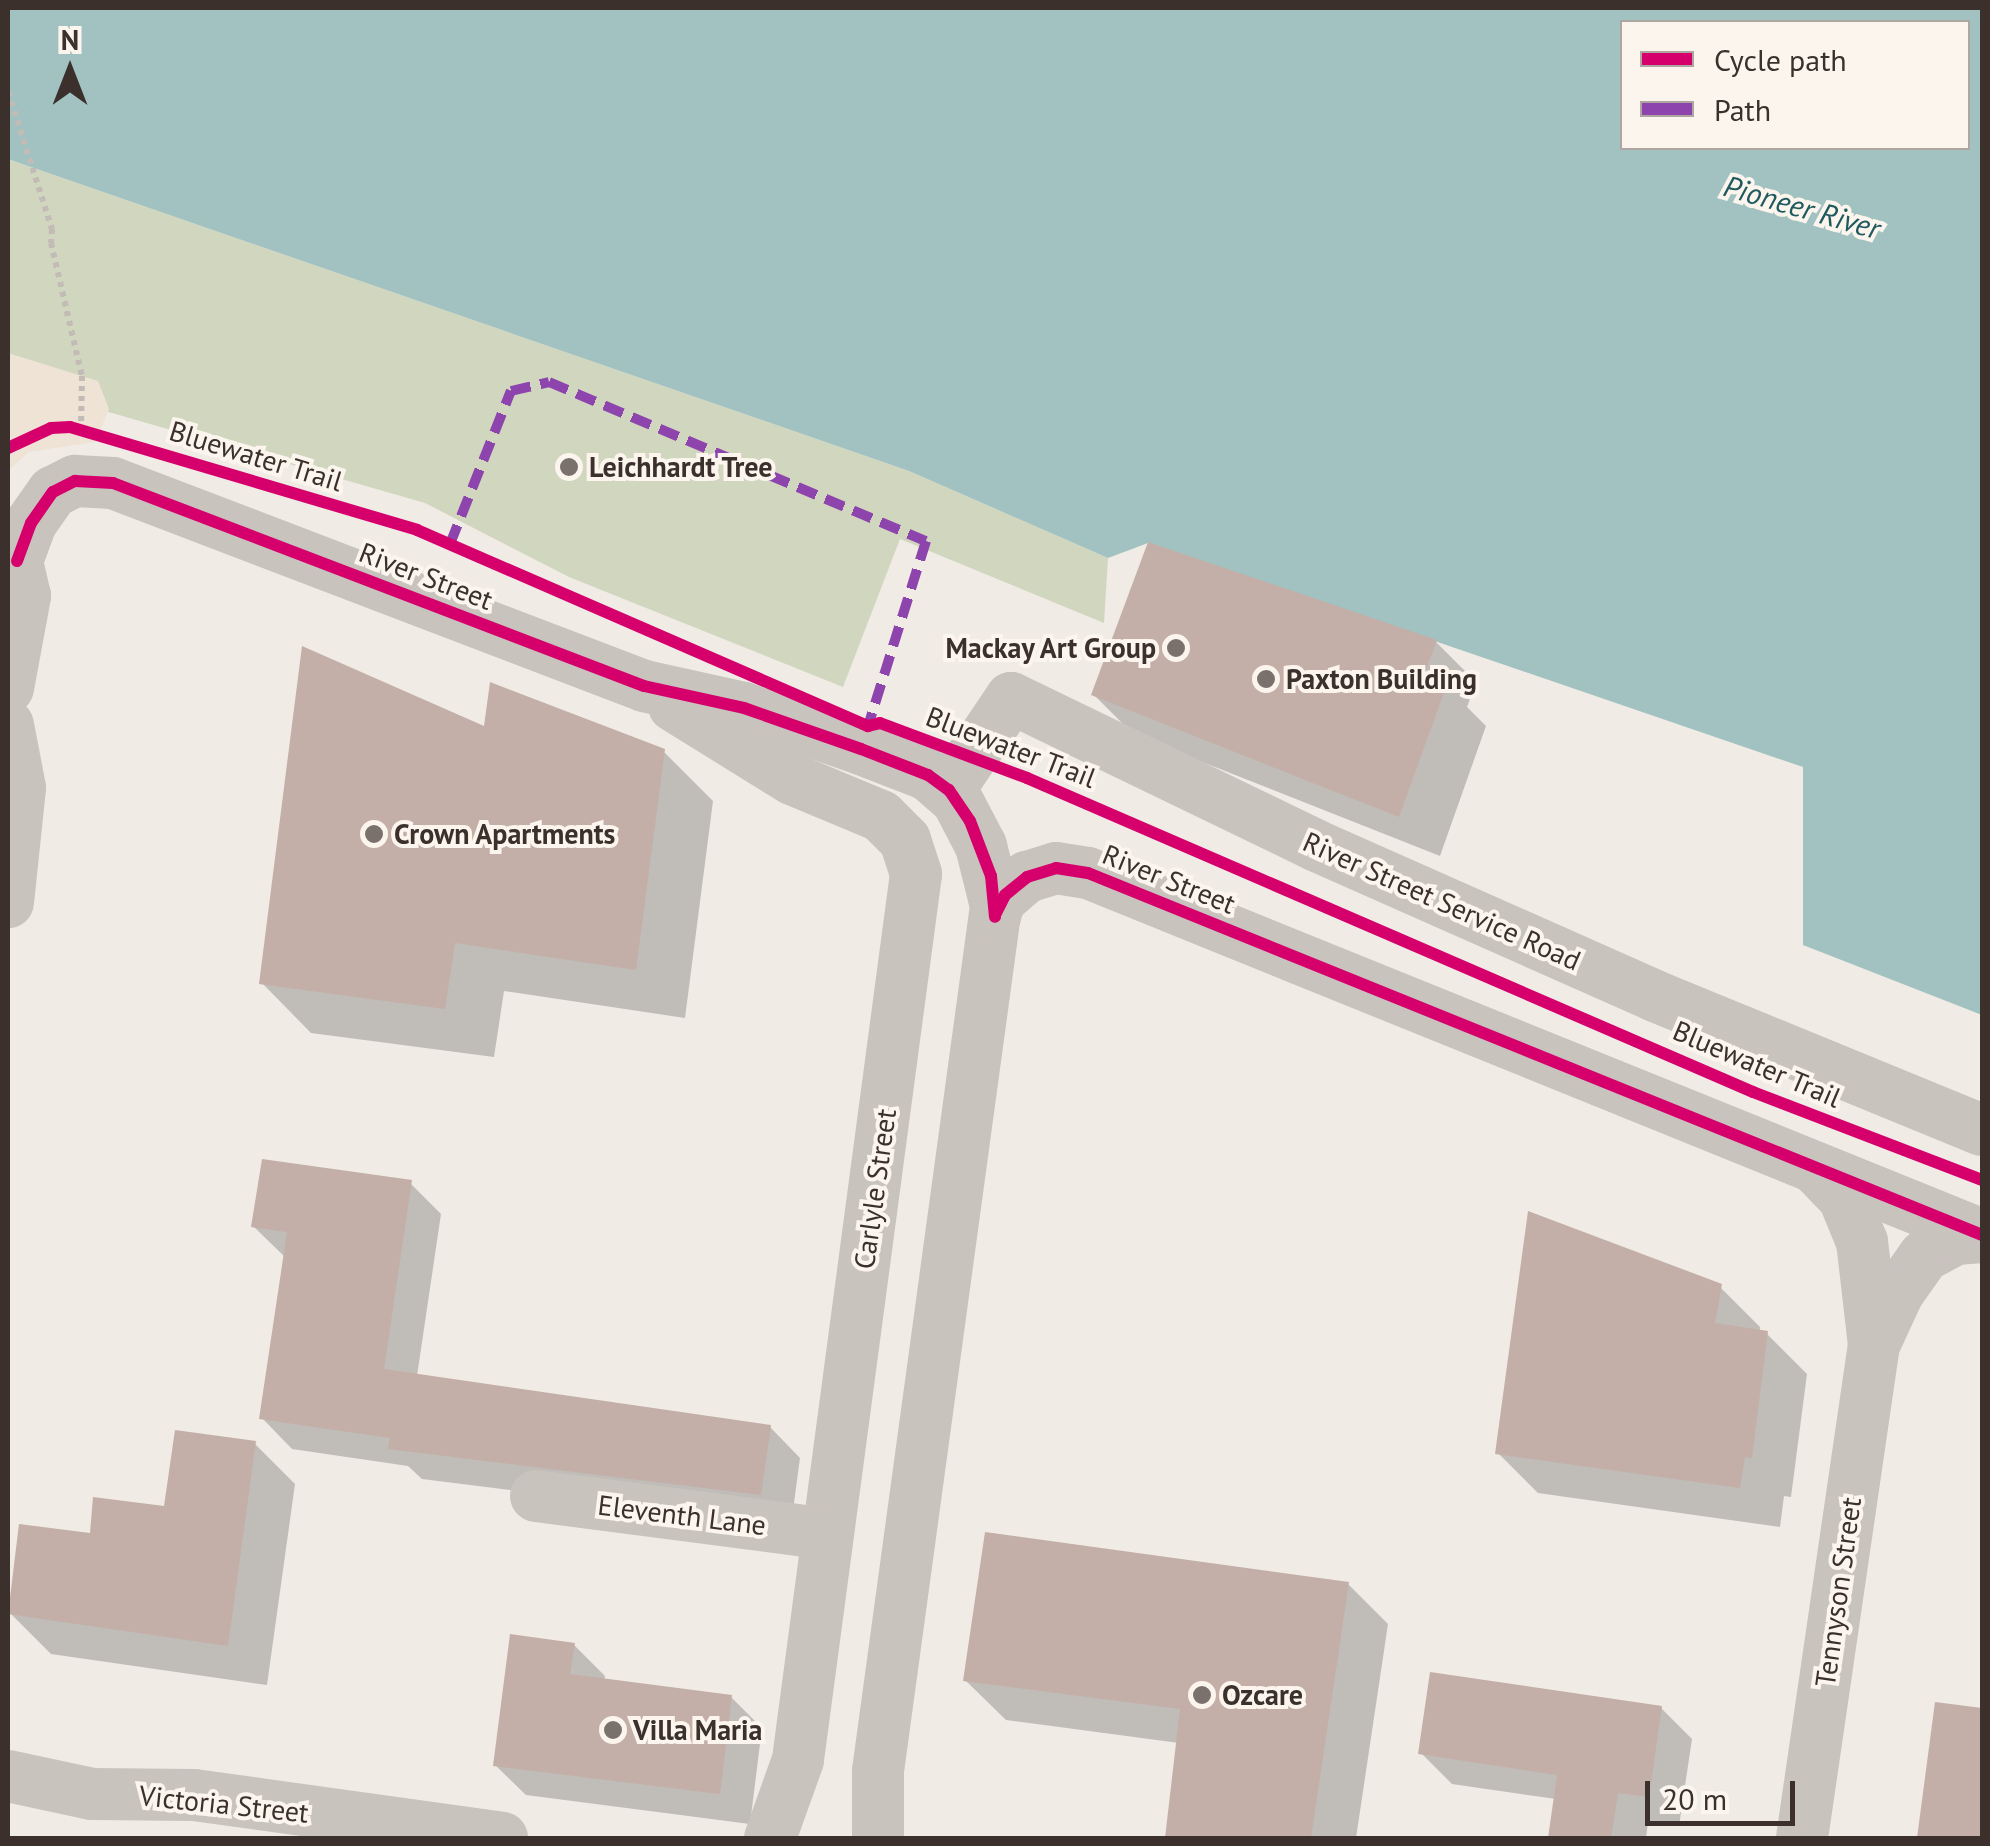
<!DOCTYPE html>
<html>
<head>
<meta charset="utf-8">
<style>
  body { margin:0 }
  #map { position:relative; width:1990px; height:1846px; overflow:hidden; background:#f0ebe5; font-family:"PT Sans",sans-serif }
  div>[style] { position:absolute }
  .green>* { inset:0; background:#d1d6bf }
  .plaza>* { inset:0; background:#eee3d5 }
  .water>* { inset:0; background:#a1c2c1 }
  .shadow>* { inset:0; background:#0003 }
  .building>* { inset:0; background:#c3afa7 }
  .path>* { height:6px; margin-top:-3px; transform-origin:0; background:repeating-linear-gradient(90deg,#c2bbb6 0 5px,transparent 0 10px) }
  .minor>* { height:52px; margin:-26px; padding:0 26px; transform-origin:26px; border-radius:26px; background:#c9c3be }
  .quiet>* { height:10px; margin-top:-5px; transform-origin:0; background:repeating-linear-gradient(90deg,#8e44ad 0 20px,transparent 0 30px) }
  .cycleway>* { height:12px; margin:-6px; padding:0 6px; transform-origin:6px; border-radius:6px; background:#d6006c }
  .dots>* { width:28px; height:28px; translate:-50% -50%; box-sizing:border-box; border:5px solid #fbf5ee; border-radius:50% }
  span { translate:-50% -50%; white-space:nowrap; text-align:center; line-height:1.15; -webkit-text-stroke:8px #fbf5ee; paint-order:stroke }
  .street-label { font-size:28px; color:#3b302b }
  .poi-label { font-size:28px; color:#3b302b; font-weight:700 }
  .left { translate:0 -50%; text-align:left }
  .right { translate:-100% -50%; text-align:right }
  .water-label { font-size:30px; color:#1f5a5e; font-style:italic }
  .frame { position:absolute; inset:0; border:10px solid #3b302b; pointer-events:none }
  .legend { position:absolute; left:1620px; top:20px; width:350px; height:130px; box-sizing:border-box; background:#fbf5ee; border:2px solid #aea6a0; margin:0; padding:12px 18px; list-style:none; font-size:30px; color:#3b302b }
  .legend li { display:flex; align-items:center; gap:20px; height:50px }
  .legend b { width:50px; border:2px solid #aea6a0 }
  .north { position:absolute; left:20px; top:20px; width:100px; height:100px; -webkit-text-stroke:8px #fbf5ee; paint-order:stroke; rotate:0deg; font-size:28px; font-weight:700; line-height:40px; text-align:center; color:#3b302b }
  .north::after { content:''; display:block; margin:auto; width:35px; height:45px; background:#3b302b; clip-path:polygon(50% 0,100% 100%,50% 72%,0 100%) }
  .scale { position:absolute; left:1645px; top:1781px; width:150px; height:45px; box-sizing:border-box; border:5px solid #3b302b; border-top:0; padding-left:12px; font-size:30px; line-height:35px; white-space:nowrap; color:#3b302b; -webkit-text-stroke:8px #fbf5ee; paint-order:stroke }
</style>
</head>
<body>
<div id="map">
  <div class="green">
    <i style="clip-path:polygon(8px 159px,909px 471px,1108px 558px,1104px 623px,900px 539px,843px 687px,569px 577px,425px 503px,60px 398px,8px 426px)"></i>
  </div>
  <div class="plaza">
    <i style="clip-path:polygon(8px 353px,98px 381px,109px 409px,95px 442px,29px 452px,8px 471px)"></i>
  </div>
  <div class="water">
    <i style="clip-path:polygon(evenodd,8px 8px,1982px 8px,1982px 1015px,1803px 945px,1803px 767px,1148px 543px,1108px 558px,909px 471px,8px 159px,8px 8px,1622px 22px,1968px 22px,1968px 148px,1622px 148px,1622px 22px)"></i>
  </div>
  <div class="shadow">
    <i style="clip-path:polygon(1436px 642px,1476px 682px,1467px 707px,1486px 726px,1440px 856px,1134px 735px,1094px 695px)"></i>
    <i style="clip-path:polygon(663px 751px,713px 801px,685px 1018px,504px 991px,494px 1057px,311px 1033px,262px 983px)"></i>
    <i style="clip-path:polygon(410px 1183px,441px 1214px,417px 1376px,770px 1427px,800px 1458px,791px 1525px,422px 1479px,408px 1466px,292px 1449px,262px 1418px,286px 1258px,254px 1227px)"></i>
    <i style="clip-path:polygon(1720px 1287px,1760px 1327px,1760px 1333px,1767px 1334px,1807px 1374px,1791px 1497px,1784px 1496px,1780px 1527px,1538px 1493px,1498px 1453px)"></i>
    <i style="clip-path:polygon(255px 1444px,295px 1484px,267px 1685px,51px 1654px,11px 1614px,92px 1536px,166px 1509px)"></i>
    <i style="clip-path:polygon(1348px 1584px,1388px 1624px,1356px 1838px,1167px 1838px,1179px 1743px,1006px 1720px,965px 1680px)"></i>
    <i style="clip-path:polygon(574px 1645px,605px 1676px,604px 1681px,731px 1697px,762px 1728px,750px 1824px,526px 1795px,495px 1765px)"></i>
    <i style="clip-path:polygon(1937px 1705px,1982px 1711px,1982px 1838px,1919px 1838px)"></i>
    <i style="clip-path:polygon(1661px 1708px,1692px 1739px,1679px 1826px,1648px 1822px,1646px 1838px,1551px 1838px,1556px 1799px,1452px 1784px,1421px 1753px)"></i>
  </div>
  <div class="building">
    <i style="clip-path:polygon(1148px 542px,1437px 640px,1424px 675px,1447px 684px,1399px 817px,1091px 695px)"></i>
    <i style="clip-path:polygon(302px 646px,484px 726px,490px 682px,665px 749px,636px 970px,455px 943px,445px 1009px,259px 984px)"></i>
    <i style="clip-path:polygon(262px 1159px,412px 1180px,384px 1369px,771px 1425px,761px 1495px,388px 1449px,390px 1438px,259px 1419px,287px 1232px,251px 1227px)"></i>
    <i style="clip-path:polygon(1528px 1211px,1722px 1284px,1715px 1323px,1768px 1331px,1752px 1458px,1745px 1457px,1740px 1488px,1495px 1454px)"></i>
    <i style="clip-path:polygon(175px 1430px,256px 1441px,228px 1646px,8px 1614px,19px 1524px,90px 1533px,93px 1497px,164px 1506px)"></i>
    <i style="clip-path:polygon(985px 1532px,1349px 1582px,1311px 1838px,1165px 1838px,1180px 1709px,963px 1681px)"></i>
    <i style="clip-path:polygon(510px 1634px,575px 1643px,570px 1674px,732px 1695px,720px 1794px,493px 1766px)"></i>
    <i style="clip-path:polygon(1430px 1672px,1662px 1706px,1649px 1797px,1618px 1793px,1611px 1838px,1548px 1838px,1557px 1775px,1418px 1754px)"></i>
    <i style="clip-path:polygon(1935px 1702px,1982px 1708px,1982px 1838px,1917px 1838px)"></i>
  </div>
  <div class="path">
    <i style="left:8px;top:92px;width:144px;rotate:72.2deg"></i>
    <i style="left:52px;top:229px;width:14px;rotate:94deg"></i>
    <i style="left:51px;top:243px;width:137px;rotate:76.9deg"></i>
    <i style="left:82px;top:376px;width:53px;rotate:91.1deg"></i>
  </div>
  <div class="minor">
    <i style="left:17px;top:561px;width:40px;rotate:-69.8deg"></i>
    <i style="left:31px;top:523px;width:38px;rotate:-55deg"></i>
    <i style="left:53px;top:492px;width:25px;rotate:-27deg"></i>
    <i style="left:75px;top:481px;width:38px;rotate:3deg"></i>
    <i style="left:113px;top:483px;width:568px;rotate:20.92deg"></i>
    <i style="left:644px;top:686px;width:102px;rotate:12.4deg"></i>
    <i style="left:744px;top:708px;width:124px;rotate:19.3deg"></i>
    <i style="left:861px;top:749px;width:72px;rotate:21.2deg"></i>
    <i style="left:928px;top:775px;width:38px;rotate:41deg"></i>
    <i style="left:957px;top:800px;width:52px;rotate:62.4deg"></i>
    <i style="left:981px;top:846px;width:62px;rotate:76deg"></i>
    <i style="left:996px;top:906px;width:873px;rotate:97.77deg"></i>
    <i style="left:878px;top:1771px;width:67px;rotate:90deg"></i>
    <i style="left:8px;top:688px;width:94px;rotate:-79.5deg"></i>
    <i style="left:25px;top:596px;width:36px;rotate:-103deg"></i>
    <i style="left:674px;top:706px;width:139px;rotate:31.7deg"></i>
    <i style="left:792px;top:779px;width:96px;rotate:22.6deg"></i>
    <i style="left:881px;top:816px;width:34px;rotate:45deg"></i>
    <i style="left:905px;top:840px;width:36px;rotate:72deg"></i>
    <i style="left:916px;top:874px;width:894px;rotate:97.59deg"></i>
    <i style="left:798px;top:1760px;width:83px;rotate:109.7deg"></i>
    <i style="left:8px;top:725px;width:64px;rotate:79.2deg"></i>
    <i style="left:20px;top:788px;width:115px;rotate:96deg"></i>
    <i style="left:949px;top:790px;width:111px;rotate:-56deg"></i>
    <i style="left:1011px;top:698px;width:340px;rotate:25.8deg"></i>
    <i style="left:1317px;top:846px;width:370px;rotate:23.9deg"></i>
    <i style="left:1655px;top:996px;width:353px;rotate:22.3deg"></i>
    <i style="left:995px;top:917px;width:16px;rotate:-76deg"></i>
    <i style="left:999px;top:901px;width:37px;rotate:-41deg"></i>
    <i style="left:1027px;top:877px;width:30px;rotate:-17deg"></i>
    <i style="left:1056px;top:868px;width:32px;rotate:9deg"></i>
    <i style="left:1088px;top:873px;width:965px;rotate:22.04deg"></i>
    <i style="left:1874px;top:1345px;width:57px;rotate:-65.2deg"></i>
    <i style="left:1898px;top:1293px;width:45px;rotate:-54.9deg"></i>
    <i style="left:1924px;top:1256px;width:36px;rotate:-28deg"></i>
    <i style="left:1956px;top:1239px;width:26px;rotate:-4deg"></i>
    <i style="left:536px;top:1496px;width:294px;rotate:7.4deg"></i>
    <i style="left:8px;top:1776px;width:86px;rotate:12.1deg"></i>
    <i style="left:92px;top:1794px;width:102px;rotate:0.6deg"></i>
    <i style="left:194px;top:1795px;width:311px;rotate:7.9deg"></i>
    <i style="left:1802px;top:1838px;width:498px;rotate:-81.7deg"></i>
    <i style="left:1874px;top:1345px;width:104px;rotate:-96.6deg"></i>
    <i style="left:1862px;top:1242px;width:48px;rotate:-112.2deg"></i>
    <i style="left:1844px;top:1198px;width:40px;rotate:-134deg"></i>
  </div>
  <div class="quiet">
    <i style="left:450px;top:544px;width:165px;rotate:-68.3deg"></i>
    <i style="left:511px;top:391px;width:39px;rotate:-13deg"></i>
    <i style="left:549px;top:382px;width:409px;rotate:22.9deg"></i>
    <i style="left:926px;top:541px;width:194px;rotate:107.4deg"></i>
  </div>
  <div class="cycleway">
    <i style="left:8px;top:448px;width:47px;rotate:-24.9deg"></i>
    <i style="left:51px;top:428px;width:19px;rotate:-3deg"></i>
    <i style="left:70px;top:427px;width:362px;rotate:16.5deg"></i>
    <i style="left:417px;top:530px;width:492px;rotate:23.5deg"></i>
    <i style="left:868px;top:726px;width:12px;rotate:-14deg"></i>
    <i style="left:880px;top:723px;width:157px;rotate:20.5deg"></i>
    <i style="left:1027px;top:778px;width:791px;rotate:23.39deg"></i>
    <i style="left:1753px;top:1092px;width:245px;rotate:21deg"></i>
    <i style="left:17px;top:561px;width:40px;rotate:-69.8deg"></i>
    <i style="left:31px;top:523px;width:38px;rotate:-55deg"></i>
    <i style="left:53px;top:492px;width:25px;rotate:-27deg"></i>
    <i style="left:75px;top:481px;width:38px;rotate:3deg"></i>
    <i style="left:113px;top:483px;width:568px;rotate:20.92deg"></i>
    <i style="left:644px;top:686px;width:102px;rotate:12.4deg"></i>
    <i style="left:744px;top:708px;width:124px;rotate:19.3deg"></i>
    <i style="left:861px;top:749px;width:72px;rotate:21.2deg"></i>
    <i style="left:928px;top:775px;width:26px;rotate:36deg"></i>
    <i style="left:949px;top:790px;width:37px;rotate:56deg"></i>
    <i style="left:970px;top:821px;width:59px;rotate:69.1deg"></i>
    <i style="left:991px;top:876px;width:41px;rotate:84.4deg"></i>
    <i style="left:995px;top:915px;width:22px;rotate:-63deg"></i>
    <i style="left:1005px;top:895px;width:28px;rotate:-39deg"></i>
    <i style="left:1027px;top:877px;width:30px;rotate:-17deg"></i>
    <i style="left:1056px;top:868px;width:32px;rotate:9deg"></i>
    <i style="left:1088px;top:873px;width:965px;rotate:22.04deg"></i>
  </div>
  <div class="dots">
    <i style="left:569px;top:467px;background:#7a716c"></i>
    <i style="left:1176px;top:648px;background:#7a716c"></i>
    <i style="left:1266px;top:679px;background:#7a716c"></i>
    <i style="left:374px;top:834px;background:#7a716c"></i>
    <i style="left:1202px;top:1695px;background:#7a716c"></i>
    <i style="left:613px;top:1730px;background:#7a716c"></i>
  </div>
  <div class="street-label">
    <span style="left:256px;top:456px;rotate:17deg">Bluewater Trail</span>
    <span style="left:426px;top:576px;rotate:21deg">River Street</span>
    <span style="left:1011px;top:747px;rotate:21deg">Bluewater Trail</span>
    <span style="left:1169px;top:879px;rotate:22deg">River Street</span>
    <span style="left:1442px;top:901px;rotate:24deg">River Street Service Road</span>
    <span style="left:1757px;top:1064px;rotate:23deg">Bluewater Trail</span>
    <span style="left:875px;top:1189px;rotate:-82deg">Carlyle Street</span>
    <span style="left:682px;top:1515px;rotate:7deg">Eleventh Lane</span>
    <span style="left:1838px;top:1592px;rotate:-82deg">Tennyson Street</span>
    <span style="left:224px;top:1804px;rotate:6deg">Victoria Street</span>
  </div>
  <div class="poi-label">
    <span class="left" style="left:589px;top:467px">Leichhardt Tree</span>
    <span class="right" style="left:1156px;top:648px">Mackay Art Group</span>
    <span class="left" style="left:1286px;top:679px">Paxton Building</span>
    <span class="left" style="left:394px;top:834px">Crown Apartments</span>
    <span class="left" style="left:1222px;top:1695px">Ozcare</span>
    <span class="left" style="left:633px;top:1730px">Villa Maria</span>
  </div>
  <div class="water-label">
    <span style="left:1802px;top:207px;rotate:16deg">Pioneer River</span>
  </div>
  <div class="frame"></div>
  <ul class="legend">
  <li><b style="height:12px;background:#d6006c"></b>Cycle path</li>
  <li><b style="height:12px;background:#8e44ad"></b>Path</li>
  </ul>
  <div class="north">N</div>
  <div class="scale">20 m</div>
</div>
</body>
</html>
